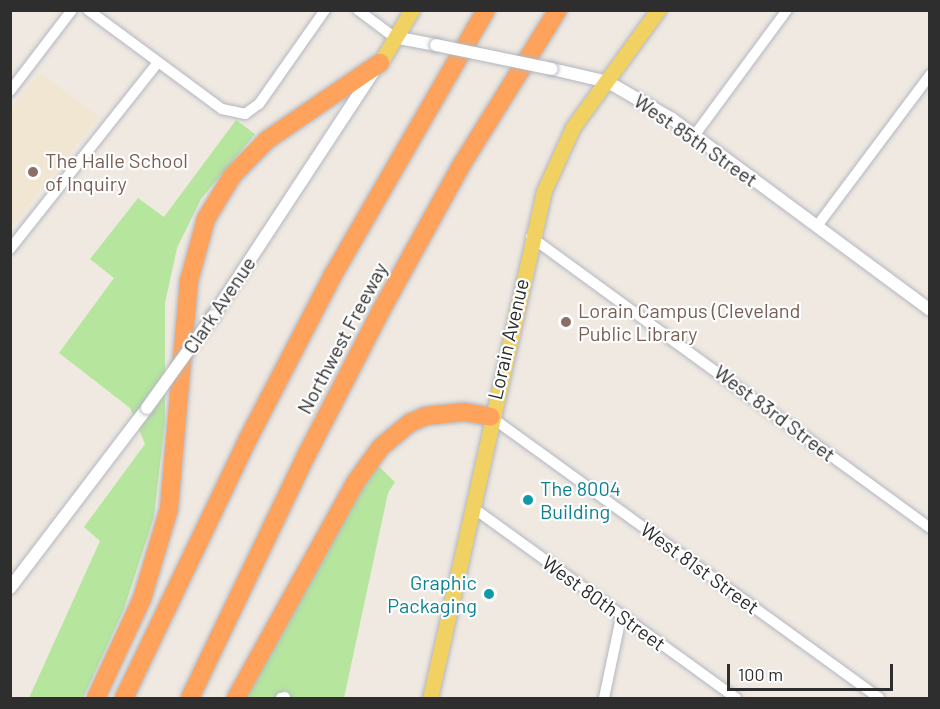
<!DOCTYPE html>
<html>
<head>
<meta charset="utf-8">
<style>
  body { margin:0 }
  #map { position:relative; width:940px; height:709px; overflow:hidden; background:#efe9e1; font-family:Barlow,sans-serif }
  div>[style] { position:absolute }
  .education>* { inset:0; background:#f0e6d1 }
  .green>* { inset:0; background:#b6e59e }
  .roads { filter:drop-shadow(0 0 2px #b4b7c1) drop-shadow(0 0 2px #b4b7c1) }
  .minor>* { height:10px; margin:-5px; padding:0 5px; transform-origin:5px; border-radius:5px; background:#fff }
  .tertiary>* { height:12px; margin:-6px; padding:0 6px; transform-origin:6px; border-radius:6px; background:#fff }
  .primary>* { height:15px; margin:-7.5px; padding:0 7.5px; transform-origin:7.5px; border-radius:7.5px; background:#f2d163 }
  .motorway>* { height:18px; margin:-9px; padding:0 9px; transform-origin:9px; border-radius:9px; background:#ffa35c }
  .bridges { filter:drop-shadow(0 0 2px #b4b7c1) drop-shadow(0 0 2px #b4b7c1) }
  .tertiary-bridge>* { height:12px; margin:-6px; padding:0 6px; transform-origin:6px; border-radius:6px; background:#fff }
  .dots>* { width:16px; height:16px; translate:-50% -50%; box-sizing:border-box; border:3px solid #fff; border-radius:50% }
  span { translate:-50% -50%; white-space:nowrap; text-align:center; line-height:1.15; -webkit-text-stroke:4.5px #fff; paint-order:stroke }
  .street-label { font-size:20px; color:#2e2e2e }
  .education-label { font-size:20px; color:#785e54 }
  .left { translate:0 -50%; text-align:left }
  .culture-label { font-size:20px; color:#0d838f }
  .right { translate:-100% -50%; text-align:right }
  .frame { position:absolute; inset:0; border:12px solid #2e2e2e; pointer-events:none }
  .scale { position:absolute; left:727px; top:664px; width:166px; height:27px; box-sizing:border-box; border:3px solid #2e2e2e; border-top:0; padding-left:8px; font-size:18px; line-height:21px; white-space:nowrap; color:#2e2e2e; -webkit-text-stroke:4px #fff; paint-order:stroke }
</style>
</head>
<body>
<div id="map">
  <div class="education">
    <i style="clip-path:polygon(40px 73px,99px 117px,11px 227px,11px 108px)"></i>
  </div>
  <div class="green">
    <i style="clip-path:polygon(236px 120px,255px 134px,201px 199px,177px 248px,165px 303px,165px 421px,154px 517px,124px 609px,83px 698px,29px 698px,100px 541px,84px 527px,145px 444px,130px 408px,59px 353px,114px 278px,90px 259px,138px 198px,164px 217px)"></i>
    <i style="clip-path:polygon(371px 459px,395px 482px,388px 493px,344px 698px,236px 698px)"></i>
  </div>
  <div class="roads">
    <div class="minor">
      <i style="left:88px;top:10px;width:167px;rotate:36.5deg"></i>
      <i style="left:222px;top:109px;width:24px;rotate:12deg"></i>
      <i style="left:245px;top:114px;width:17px;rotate:-36deg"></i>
      <i style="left:259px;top:104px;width:115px;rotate:-54.9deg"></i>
      <i style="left:358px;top:10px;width:45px;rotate:36.9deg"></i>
      <i style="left:10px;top:91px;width:102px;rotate:-52.6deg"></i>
      <i style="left:694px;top:136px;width:157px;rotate:-53.6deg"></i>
      <i style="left:817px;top:226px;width:189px;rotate:-53.2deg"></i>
      <i style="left:531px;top:237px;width:494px;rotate:36.1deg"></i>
      <i style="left:10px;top:249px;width:238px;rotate:-51.6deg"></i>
      <i style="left:491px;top:417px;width:479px;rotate:35.9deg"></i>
      <i style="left:472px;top:507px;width:326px;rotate:35.9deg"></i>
      <i style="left:281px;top:698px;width:4px;rotate:-14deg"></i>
      <i style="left:604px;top:698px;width:83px;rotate:-78.1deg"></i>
    </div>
    <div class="tertiary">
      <i style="left:394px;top:37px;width:43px;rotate:10.8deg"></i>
      <i style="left:552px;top:69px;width:57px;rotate:13.1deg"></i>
      <i style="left:608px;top:82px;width:74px;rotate:30deg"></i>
      <i style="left:672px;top:119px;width:321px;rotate:36.5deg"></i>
      <i style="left:213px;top:316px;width:293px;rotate:-56.7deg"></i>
      <i style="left:10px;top:588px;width:226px;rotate:-52.7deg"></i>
    </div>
    <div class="primary">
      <i style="left:380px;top:63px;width:62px;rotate:-58.9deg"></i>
      <i style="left:430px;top:698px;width:520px;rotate:-77.33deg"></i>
      <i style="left:544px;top:191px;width:70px;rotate:-65.6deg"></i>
      <i style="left:573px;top:127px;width:145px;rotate:-54deg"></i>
    </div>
    <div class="motorway">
      <i style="left:96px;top:698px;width:109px;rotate:-65.1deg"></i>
      <i style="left:142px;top:599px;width:94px;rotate:-73.3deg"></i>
      <i style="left:169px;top:509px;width:229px;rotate:-85deg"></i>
      <i style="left:189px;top:281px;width:64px;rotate:-74.7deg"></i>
      <i style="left:206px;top:219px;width:50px;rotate:-58.8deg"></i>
      <i style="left:232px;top:176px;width:50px;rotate:-45.8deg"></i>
      <i style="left:267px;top:140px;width:137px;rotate:-34.3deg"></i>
      <i style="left:124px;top:698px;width:287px;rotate:-64.4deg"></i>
      <i style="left:248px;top:439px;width:185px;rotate:-62.6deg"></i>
      <i style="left:333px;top:275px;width:306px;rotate:-60deg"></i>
      <i style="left:190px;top:698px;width:271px;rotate:-64.4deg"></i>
      <i style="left:307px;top:454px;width:165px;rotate:-62.7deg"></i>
      <i style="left:383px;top:307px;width:163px;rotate:-61.1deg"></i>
      <i style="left:462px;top:164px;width:181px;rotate:-58.1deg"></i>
      <i style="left:236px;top:698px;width:246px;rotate:-61deg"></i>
      <i style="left:355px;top:483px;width:44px;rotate:-54.2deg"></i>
      <i style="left:381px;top:447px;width:38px;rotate:-40deg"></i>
      <i style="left:410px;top:423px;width:17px;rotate:-24deg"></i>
      <i style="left:426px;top:416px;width:38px;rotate:-6deg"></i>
      <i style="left:464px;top:412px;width:27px;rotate:10deg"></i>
    </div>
  </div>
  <div class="bridges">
    <div class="tertiary-bridge">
      <i style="left:436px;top:45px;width:118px;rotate:11.7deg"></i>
      <i style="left:147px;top:408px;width:113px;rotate:-54.3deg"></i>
    </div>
  </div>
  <div class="dots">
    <i style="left:33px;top:172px;background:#8d6e63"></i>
    <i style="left:566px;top:322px;background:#8d6e63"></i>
    <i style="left:528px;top:500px;background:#0f9aa8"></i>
    <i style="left:489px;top:594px;background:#0f9aa8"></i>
  </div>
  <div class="street-label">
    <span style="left:696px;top:140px;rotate:35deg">West 85th Street</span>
    <span style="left:219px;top:305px;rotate:-56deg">Clark Avenue</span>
    <span style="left:342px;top:338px;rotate:-62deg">Northwest Freeway</span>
    <span style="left:508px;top:339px;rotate:-77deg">Lorain Avenue</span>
    <span style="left:775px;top:413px;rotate:37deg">West 83rd Street</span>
    <span style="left:700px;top:568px;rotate:36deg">West 81st Street</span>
    <span style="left:604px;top:603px;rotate:36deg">West 80th Street</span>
  </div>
  <div class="education-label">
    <span class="left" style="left:45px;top:172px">The Halle School<br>of Inquiry</span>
    <span class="left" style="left:578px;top:322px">Lorain Campus (Cleveland<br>Public Library</span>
  </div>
  <div class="culture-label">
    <span class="left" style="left:540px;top:500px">The 8004<br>Building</span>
    <span class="right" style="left:477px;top:594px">Graphic<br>Packaging</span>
  </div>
  <div class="frame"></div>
  <div class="scale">100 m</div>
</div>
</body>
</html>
